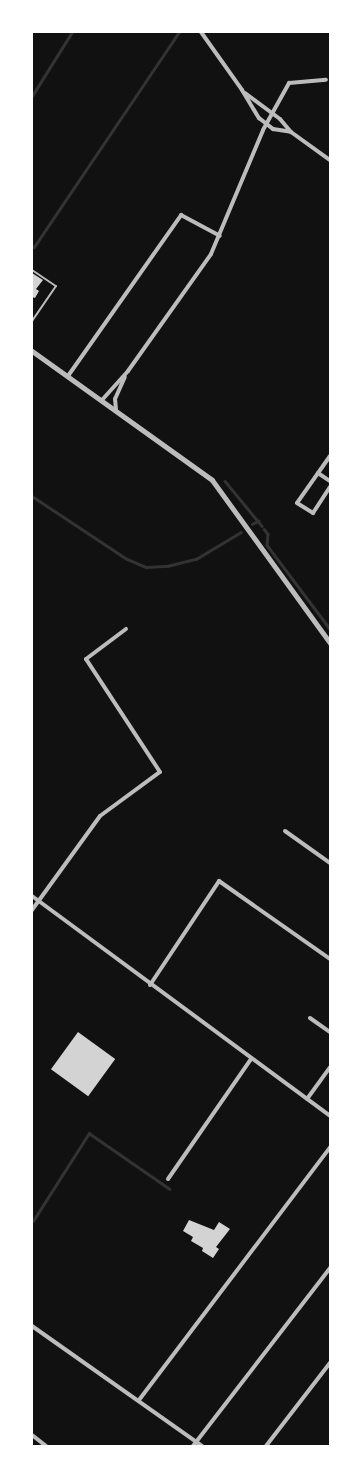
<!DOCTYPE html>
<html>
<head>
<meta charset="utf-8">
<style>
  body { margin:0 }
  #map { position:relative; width:362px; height:1478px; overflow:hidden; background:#111; font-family:Montserrat,sans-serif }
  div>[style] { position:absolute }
  .stream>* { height:2.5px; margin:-1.25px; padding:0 1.25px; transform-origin:1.25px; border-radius:1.25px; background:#333 }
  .building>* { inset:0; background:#d3d3d3; transform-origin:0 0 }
  .service>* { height:2px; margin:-1px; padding:0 1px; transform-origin:1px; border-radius:1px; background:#bcbcbc }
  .minor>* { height:4px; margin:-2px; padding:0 2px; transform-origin:2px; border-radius:2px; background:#bcbcbc }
  .tertiary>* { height:5px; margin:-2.5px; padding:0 2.5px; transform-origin:2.5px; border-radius:2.5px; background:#bcbcbc }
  span { translate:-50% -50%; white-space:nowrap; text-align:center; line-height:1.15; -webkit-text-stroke:4px #fff; paint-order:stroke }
  .frame { position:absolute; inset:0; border:33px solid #fff; pointer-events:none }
</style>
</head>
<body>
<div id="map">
  <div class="stream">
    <i style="left:32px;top:96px;width:75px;rotate:-58deg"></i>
    <i style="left:32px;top:246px;width:2px;rotate:27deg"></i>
    <i style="left:34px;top:247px;width:259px;rotate:-56deg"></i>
    <i style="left:225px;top:481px;width:58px;rotate:50.6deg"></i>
    <i style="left:32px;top:496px;width:114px;rotate:33.6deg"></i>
    <i style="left:127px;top:559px;width:21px;rotate:23deg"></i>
    <i style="left:146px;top:567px;width:21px;rotate:-3deg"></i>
    <i style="left:167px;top:566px;width:30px;rotate:-14deg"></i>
    <i style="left:196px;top:559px;width:52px;rotate:-31deg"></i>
    <i style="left:252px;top:524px;width:7px;rotate:-27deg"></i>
    <i style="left:264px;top:529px;width:6px;rotate:51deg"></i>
    <i style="left:268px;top:534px;width:11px;rotate:95deg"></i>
    <i style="left:267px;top:545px;width:105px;rotate:53.1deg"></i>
    <i style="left:33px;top:1221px;width:104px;rotate:-57.5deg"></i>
    <i style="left:89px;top:1133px;width:98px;rotate:34.7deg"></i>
  </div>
  <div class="building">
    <i style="clip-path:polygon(32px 273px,43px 280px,36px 289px,39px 291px,35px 298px,32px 297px)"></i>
    <i style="left:78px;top:1032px;width:46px;height:46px;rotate:36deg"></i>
    <i style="clip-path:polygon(189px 1220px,214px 1230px,219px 1222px,230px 1229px,216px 1247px,219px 1249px,213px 1258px,202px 1251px,203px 1248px,191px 1241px,193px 1237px,183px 1231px)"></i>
  </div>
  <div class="service">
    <i style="left:32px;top:270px;width:29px;rotate:34deg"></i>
    <i style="left:56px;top:286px;width:42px;rotate:124.4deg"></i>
  </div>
  <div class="minor">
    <i style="left:201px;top:32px;width:71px;rotate:54.7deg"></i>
    <i style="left:242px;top:90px;width:33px;rotate:59deg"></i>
    <i style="left:259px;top:118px;width:18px;rotate:38deg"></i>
    <i style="left:273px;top:129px;width:18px;rotate:9deg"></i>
    <i style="left:245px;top:93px;width:44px;rotate:36.6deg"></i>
    <i style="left:280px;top:119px;width:17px;rotate:50deg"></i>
    <i style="left:291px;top:132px;width:48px;rotate:35.7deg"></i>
    <i style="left:68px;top:376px;width:197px;rotate:-54.9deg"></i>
    <i style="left:181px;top:215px;width:44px;rotate:28.3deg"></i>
    <i style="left:102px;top:400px;width:39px;rotate:-48deg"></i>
    <i style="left:128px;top:371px;width:143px;rotate:-54.6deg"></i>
    <i style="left:211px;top:254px;width:134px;rotate:-67.2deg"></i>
    <i style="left:263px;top:130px;width:54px;rotate:-61deg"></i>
    <i style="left:289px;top:83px;width:37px;rotate:-5deg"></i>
    <i style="left:116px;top:410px;width:11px;rotate:-95deg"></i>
    <i style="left:115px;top:399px;width:24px;rotate:-66deg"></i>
    <i style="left:330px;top:456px;width:57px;rotate:125.1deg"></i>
    <i style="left:297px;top:503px;width:19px;rotate:32deg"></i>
    <i style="left:313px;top:513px;width:31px;rotate:-57deg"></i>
    <i style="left:318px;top:473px;width:14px;rotate:34deg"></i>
    <i style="left:285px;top:831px;width:55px;rotate:35.4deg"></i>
    <i style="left:32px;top:896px;width:370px;rotate:36.4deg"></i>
    <i style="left:32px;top:910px;width:116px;rotate:-54.1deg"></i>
    <i style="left:100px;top:816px;width:74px;rotate:-36.3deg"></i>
    <i style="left:160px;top:772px;width:135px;rotate:-123.2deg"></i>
    <i style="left:86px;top:659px;width:50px;rotate:-36.9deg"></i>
    <i style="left:150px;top:985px;width:125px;rotate:-56.4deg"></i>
    <i style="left:219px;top:881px;width:136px;rotate:35.1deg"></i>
    <i style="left:310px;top:1018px;width:24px;rotate:35deg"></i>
    <i style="left:307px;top:1099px;width:39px;rotate:-54deg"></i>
    <i style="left:168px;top:1179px;width:146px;rotate:-55.3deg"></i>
    <i style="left:32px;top:1326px;width:208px;rotate:35.2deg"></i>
    <i style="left:139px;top:1400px;width:317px;rotate:-52.9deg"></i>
    <i style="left:32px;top:1435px;width:18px;rotate:38deg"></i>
    <i style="left:193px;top:1446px;width:225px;rotate:-52.4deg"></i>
    <i style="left:266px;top:1446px;width:105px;rotate:-52.4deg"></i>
  </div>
  <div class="tertiary">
    <i style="left:32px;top:351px;width:221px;rotate:35.6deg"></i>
    <i style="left:212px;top:480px;width:201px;rotate:54.1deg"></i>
  </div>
  <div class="frame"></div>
</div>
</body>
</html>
